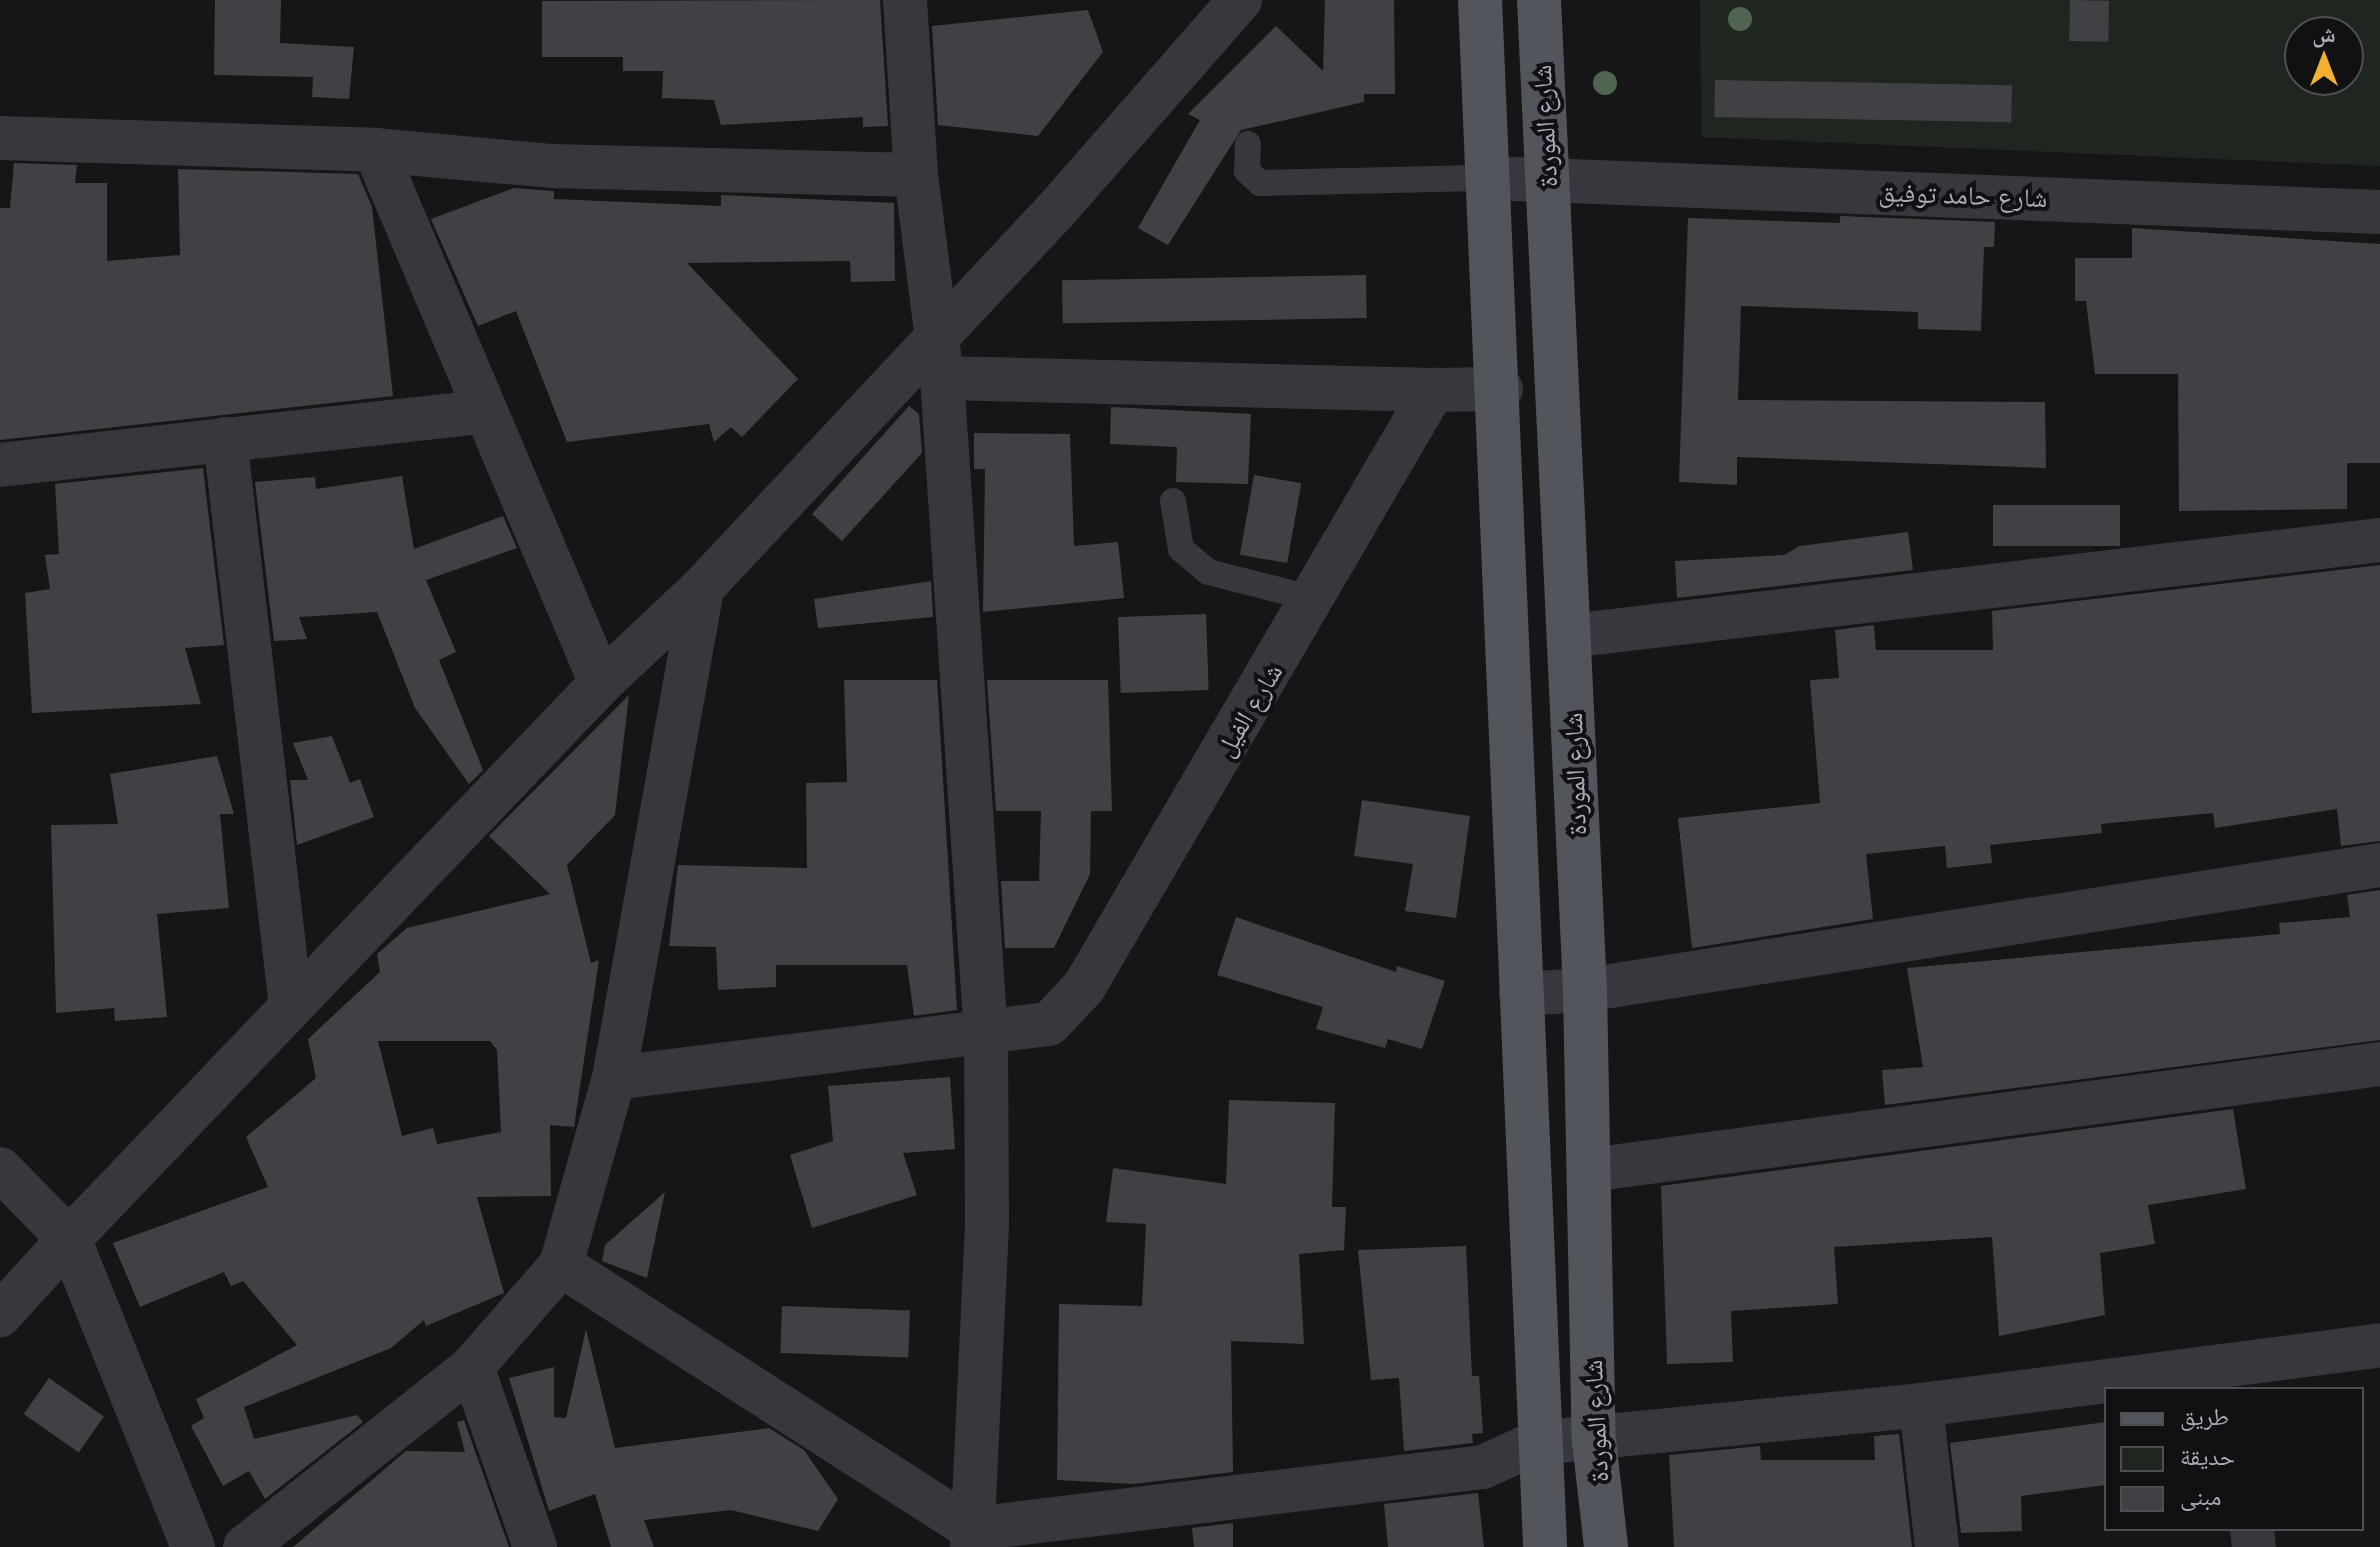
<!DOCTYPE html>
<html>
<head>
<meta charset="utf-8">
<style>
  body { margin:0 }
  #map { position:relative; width:2380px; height:1547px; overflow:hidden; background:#161618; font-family:Quicksand,"Noto Naskh Arabic",sans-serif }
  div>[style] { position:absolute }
  .green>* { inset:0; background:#1e261f }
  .building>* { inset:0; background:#404145; transform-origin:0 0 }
  .lane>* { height:26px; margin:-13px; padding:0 13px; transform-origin:13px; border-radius:13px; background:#37383d }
  .street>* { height:44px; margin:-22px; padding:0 22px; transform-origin:22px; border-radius:22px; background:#37383d }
  .primary>* { height:44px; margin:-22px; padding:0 22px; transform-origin:22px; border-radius:22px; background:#53555c }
  .trees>* { width:24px; height:24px; margin:-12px; border-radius:50%; background:#506452 }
  span { translate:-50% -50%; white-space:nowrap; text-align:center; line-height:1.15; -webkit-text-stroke:8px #111113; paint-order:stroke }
  .street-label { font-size:26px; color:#a8adb8 }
  .legend { position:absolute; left:2104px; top:1387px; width:260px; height:144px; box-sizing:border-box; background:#111113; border:2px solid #4d4f55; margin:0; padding:10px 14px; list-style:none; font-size:24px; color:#a8adb8 }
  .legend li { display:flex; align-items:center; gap:16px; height:40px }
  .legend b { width:40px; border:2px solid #4d4f55 }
  .north { position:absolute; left:2284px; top:16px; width:80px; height:80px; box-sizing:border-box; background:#111113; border:2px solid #4d4f55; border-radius:50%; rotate:0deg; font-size:22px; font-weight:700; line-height:32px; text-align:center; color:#a8adb8 }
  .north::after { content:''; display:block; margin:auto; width:28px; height:36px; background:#f2b134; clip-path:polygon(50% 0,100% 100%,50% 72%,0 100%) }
</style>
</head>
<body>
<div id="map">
  <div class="green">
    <i style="clip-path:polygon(evenodd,1700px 0,2380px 0,2380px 166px,1701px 137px,1700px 0,2300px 32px,2348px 32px,2348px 80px,2300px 80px,2300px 32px)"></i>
  </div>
  <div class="building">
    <i style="clip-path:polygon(215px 0,281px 0,280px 43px,354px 47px,349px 99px,312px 97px,313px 77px,214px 75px)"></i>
    <i style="clip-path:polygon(880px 0,888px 126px,863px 127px,863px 117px,721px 125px,714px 100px,662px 98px,663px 71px,623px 71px,623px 57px,542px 57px,542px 1px)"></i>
    <i style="clip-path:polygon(1325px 0,1394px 0,1395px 94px,1364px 94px,1364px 102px,1241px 130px,1168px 245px,1138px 228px,1200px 120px,1188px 114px,1276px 26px,1323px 71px)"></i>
    <i style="left:2070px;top:0;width:39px;height:41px;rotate:1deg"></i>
    <i style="clip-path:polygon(1088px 10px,1103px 52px,1038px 136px,938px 125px,932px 26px)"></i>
    <i style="left:1715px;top:80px;width:297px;height:37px;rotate:1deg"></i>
    <i style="clip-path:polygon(14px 163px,77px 165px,75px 183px,107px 183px,107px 261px,180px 255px,178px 169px,358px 174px,372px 207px,393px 396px,0 440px,0 208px,10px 208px)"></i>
    <i style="clip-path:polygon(514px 188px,554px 191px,554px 199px,721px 206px,721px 195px,894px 203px,895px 281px,851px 282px,850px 261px,687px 263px,798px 379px,742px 437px,731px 427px,714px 442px,709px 424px,567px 442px,516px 311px,478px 326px,431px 219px)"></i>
    <i style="clip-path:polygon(1840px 216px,1995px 222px,1994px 247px,1984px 247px,1981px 331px,1918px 329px,1918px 312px,1741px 306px,1738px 400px,2045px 402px,2046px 468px,1737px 457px,1737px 485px,1679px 482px,1688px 218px,1840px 223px)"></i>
    <i style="clip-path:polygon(2132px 228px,2380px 244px,2380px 463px,2347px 463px,2347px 509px,2179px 511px,2178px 374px,2095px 374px,2086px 301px,2075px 301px,2075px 258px,2132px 258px)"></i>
    <i style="left:1366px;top:275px;width:43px;height:304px;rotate:89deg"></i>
    <i style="clip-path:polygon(909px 406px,919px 414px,922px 453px,842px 541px,812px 514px)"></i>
    <i style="clip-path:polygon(1111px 407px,1251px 414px,1248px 484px,1176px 482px,1177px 447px,1110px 444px)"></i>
    <i style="clip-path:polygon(974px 433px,1070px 434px,1074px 546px,1118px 542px,1124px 598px,983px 612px,985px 469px,974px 469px)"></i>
    <i style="clip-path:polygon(203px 468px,224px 645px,185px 648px,201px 704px,32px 713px,25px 593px,50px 589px,45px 555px,59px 554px,55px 484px)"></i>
    <i style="left:1254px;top:475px;width:48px;height:81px;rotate:10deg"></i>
    <i style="clip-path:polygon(402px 476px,414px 549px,503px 516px,517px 548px,426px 580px,456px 652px,439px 660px,483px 770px,469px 784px,415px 708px,377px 612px,299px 617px,307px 639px,274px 641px,255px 482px,315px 477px,316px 489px)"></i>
    <i style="left:2120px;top:505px;width:41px;height:127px;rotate:90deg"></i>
    <i style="clip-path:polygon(1908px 532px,1913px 570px,1677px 598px,1675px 561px,1784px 555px,1800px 546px)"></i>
    <i style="clip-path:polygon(2380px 565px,2380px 841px,2341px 846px,2337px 809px,2215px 828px,2213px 813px,2101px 824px,2102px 833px,1990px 845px,1992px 863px,1947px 868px,1945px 846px,1866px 854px,1873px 919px,1692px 948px,1678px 818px,1820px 803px,1810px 680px,1839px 678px,1835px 630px,1874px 625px,1876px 650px,1993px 650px,1992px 611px)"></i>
    <i style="clip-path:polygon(931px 581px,933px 617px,818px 628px,814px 599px)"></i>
    <i style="left:1206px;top:614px;width:76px;height:88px;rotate:88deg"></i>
    <i style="clip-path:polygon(844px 680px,937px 680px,957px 1010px,914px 1016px,907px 965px,776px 965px,776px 987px,718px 990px,716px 947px,669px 946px,678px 865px,807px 868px,806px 783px,847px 782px)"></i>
    <i style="clip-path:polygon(987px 680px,1108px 680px,1112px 811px,1091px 811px,1090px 874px,1054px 948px,1005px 948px,1001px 881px,1039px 881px,1041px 811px,996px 811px)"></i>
    <i style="clip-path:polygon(evenodd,629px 695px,615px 815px,567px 865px,591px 963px,599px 960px,574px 1127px,550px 1125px,551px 1196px,477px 1197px,504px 1293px,426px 1326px,424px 1320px,391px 1348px,244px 1407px,254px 1439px,357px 1415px,363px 1422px,265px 1499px,249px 1471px,223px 1486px,191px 1426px,204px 1418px,196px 1399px,297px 1345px,243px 1281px,231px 1286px,224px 1272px,140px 1307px,113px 1243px,268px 1187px,246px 1137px,316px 1078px,308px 1039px,380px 972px,377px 954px,407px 928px,550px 894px,489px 836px,629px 695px,378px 1041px,490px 1041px,497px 1050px,501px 1132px,437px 1144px,433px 1128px,402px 1136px,378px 1041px)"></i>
    <i style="clip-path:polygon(332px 736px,350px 783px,360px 779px,374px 817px,297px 845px,290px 780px,308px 780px,293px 743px)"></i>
    <i style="clip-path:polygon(217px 756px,234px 814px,220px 814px,229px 908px,157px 914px,167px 1017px,115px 1021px,114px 1008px,56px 1013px,51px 825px,118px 824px,110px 774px)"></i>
    <i style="clip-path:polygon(1362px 800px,1470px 816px,1456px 918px,1405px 911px,1413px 864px,1354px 856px)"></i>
    <i style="clip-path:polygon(2380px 890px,2380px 1040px,1885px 1105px,1882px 1070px,1923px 1067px,1907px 968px,2280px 934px,2279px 923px,2350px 917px,2347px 895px)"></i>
    <i style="clip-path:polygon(1236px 917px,1396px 972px,1397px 966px,1445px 981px,1422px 1049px,1388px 1039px,1385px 1048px,1316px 1029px,1323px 1007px,1217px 975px)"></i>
    <i style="clip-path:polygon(950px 1077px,955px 1149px,903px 1153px,917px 1195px,812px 1228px,790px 1155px,833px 1141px,828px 1086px)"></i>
    <i style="clip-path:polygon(1229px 1100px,1335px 1103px,1332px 1207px,1346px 1207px,1344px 1250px,1299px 1254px,1304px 1344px,1231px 1341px,1233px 1472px,1133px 1484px,1057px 1480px,1059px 1304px,1142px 1306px,1146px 1224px,1106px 1222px,1113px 1168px,1226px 1184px)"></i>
    <i style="clip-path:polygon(2233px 1109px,2246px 1189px,2148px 1205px,2155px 1244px,2100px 1253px,2105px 1315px,1999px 1336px,1992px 1237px,1834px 1247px,1838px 1304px,1731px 1311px,1733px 1362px,1667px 1364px,1661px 1186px)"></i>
    <i style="clip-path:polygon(665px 1192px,647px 1278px,602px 1261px,605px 1245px)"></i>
    <i style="clip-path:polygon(1466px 1246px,1472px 1376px,1479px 1376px,1483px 1433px,1472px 1434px,1473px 1443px,1404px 1451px,1399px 1378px,1371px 1380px,1358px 1250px)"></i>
    <i style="left:782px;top:1306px;width:128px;height:47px;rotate:2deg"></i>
    <i style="clip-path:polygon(586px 1329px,615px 1448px,769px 1428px,804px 1450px,838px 1499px,818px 1531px,731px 1510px,644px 1520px,654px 1547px,611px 1547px,595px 1494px,549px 1511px,509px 1378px,554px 1367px,554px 1417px,566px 1418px)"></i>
    <i style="left:49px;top:1378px;width:67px;height:44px;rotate:35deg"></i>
    <i style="clip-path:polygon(464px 1420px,509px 1547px,293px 1547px,406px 1451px,465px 1452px,457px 1422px)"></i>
    <i style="clip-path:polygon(2106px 1422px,2106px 1485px,2021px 1496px,2022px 1531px,1961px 1533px,1950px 1443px)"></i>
    <i style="clip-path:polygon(1899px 1434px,1912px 1547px,1674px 1547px,1669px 1455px,1760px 1446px,1761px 1460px,1875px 1460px,1874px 1436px)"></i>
    <i style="clip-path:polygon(1478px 1493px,1484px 1547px,1388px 1547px,1384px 1504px)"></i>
    <i style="clip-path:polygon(1233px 1523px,1233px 1547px,1194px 1547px,1192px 1528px)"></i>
  </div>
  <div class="lane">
    <i style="left:1248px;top:144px;width:27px;rotate:92deg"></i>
    <i style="left:1247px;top:171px;width:18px;rotate:43deg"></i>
    <i style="left:1260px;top:183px;width:229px;rotate:-1.3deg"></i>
    <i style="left:1173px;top:501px;width:49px;rotate:80.5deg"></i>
    <i style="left:1181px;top:549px;width:35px;rotate:40deg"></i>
    <i style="left:1208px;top:572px;width:110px;rotate:14.2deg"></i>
  </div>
  <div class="street">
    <i style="left:905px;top:0;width:175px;rotate:86.4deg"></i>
    <i style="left:0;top:138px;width:375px;rotate:1.8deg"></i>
    <i style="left:375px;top:150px;width:176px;rotate:5.2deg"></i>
    <i style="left:550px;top:166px;width:366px;rotate:1.4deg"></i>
    <i style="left:916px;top:175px;width:205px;rotate:82.7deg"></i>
    <i style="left:942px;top:378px;width:658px;rotate:86.17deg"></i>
    <i style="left:986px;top:1035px;width:190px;rotate:89.7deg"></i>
    <i style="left:987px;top:1225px;width:322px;rotate:92.7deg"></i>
    <i style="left:375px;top:150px;width:579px;rotate:67.02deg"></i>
    <i style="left:1489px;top:178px;width:892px;rotate:2.19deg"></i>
    <i style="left:942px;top:378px;width:491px;rotate:1.4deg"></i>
    <i style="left:225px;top:439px;width:572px;rotate:83.37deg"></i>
    <i style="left:0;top:465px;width:485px;rotate:-6.3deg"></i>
    <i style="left:1570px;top:636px;width:816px;rotate:-6.76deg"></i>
    <i style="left:1521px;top:994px;width:64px;rotate:-3.6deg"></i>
    <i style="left:1585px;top:990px;width:805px;rotate:-8.94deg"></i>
    <i style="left:614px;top:1078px;width:438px;rotate:-7.1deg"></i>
    <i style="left:1049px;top:1024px;width:51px;rotate:-46.6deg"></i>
    <i style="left:1084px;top:987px;width:692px;rotate:-59.69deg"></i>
    <i style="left:1433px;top:390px;width:68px;rotate:-0.8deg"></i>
    <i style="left:0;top:1169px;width:98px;rotate:45.4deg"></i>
    <i style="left:69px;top:1239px;width:103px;rotate:132.2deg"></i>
    <i style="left:1590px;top:1170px;width:797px;rotate:-7.64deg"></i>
    <i style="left:561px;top:1265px;width:489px;rotate:32.7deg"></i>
    <i style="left:973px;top:1529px;width:514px;rotate:-6.93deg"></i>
    <i style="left:1483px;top:1467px;width:58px;rotate:-24.4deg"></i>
    <i style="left:1536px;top:1443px;width:387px;rotate:-5.6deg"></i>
    <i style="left:1921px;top:1405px;width:463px;rotate:-7.4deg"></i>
    <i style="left:472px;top:1367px;width:191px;rotate:70.7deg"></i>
    <i style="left:1921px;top:1405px;width:143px;rotate:83.6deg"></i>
    <i style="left:2252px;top:1529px;width:18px;rotate:84deg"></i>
    <i style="left:193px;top:1547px;width:332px;rotate:-111.9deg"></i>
    <i style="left:69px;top:1239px;width:770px;rotate:-46.26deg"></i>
    <i style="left:601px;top:683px;width:139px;rotate:-43.2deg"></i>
    <i style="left:702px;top:588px;width:519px;rotate:-46.87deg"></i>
    <i style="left:1057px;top:209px;width:278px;rotate:-48.8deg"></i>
    <i style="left:245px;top:1547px;width:290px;rotate:-38.4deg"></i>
    <i style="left:472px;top:1367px;width:135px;rotate:-48.9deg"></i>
    <i style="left:561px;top:1265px;width:194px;rotate:-74.2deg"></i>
    <i style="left:614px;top:1078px;width:498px;rotate:-79.8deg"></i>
  </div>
  <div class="primary">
    <i style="left:1480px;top:0;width:1548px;rotate:87.59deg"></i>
    <i style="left:1539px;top:0;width:991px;rotate:87.34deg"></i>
    <i style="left:1585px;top:990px;width:451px;rotate:88.9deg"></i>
    <i style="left:1594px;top:1441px;width:107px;rotate:83.5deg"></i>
  </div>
  <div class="trees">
    <i style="left:1740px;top:19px"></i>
    <i style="left:1605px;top:83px"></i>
  </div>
  <div class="street-label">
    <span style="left:1545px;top:126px;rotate:-93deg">شارع الموردة</span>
    <span style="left:1963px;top:195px;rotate:2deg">شارع حامد توفيق</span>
    <span style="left:1249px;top:710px;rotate:-59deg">شارع الفيل</span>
    <span style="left:1575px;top:774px;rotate:-92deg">شارع الموردة</span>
    <span style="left:1596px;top:1421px;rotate:-93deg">شارع الموردة</span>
  </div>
  <ul class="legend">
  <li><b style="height:10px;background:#53555c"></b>طريق</li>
  <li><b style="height:22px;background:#1e261f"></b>حديقة</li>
  <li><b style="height:22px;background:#404145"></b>مبنى</li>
  </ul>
  <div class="north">ش</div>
</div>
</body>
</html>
